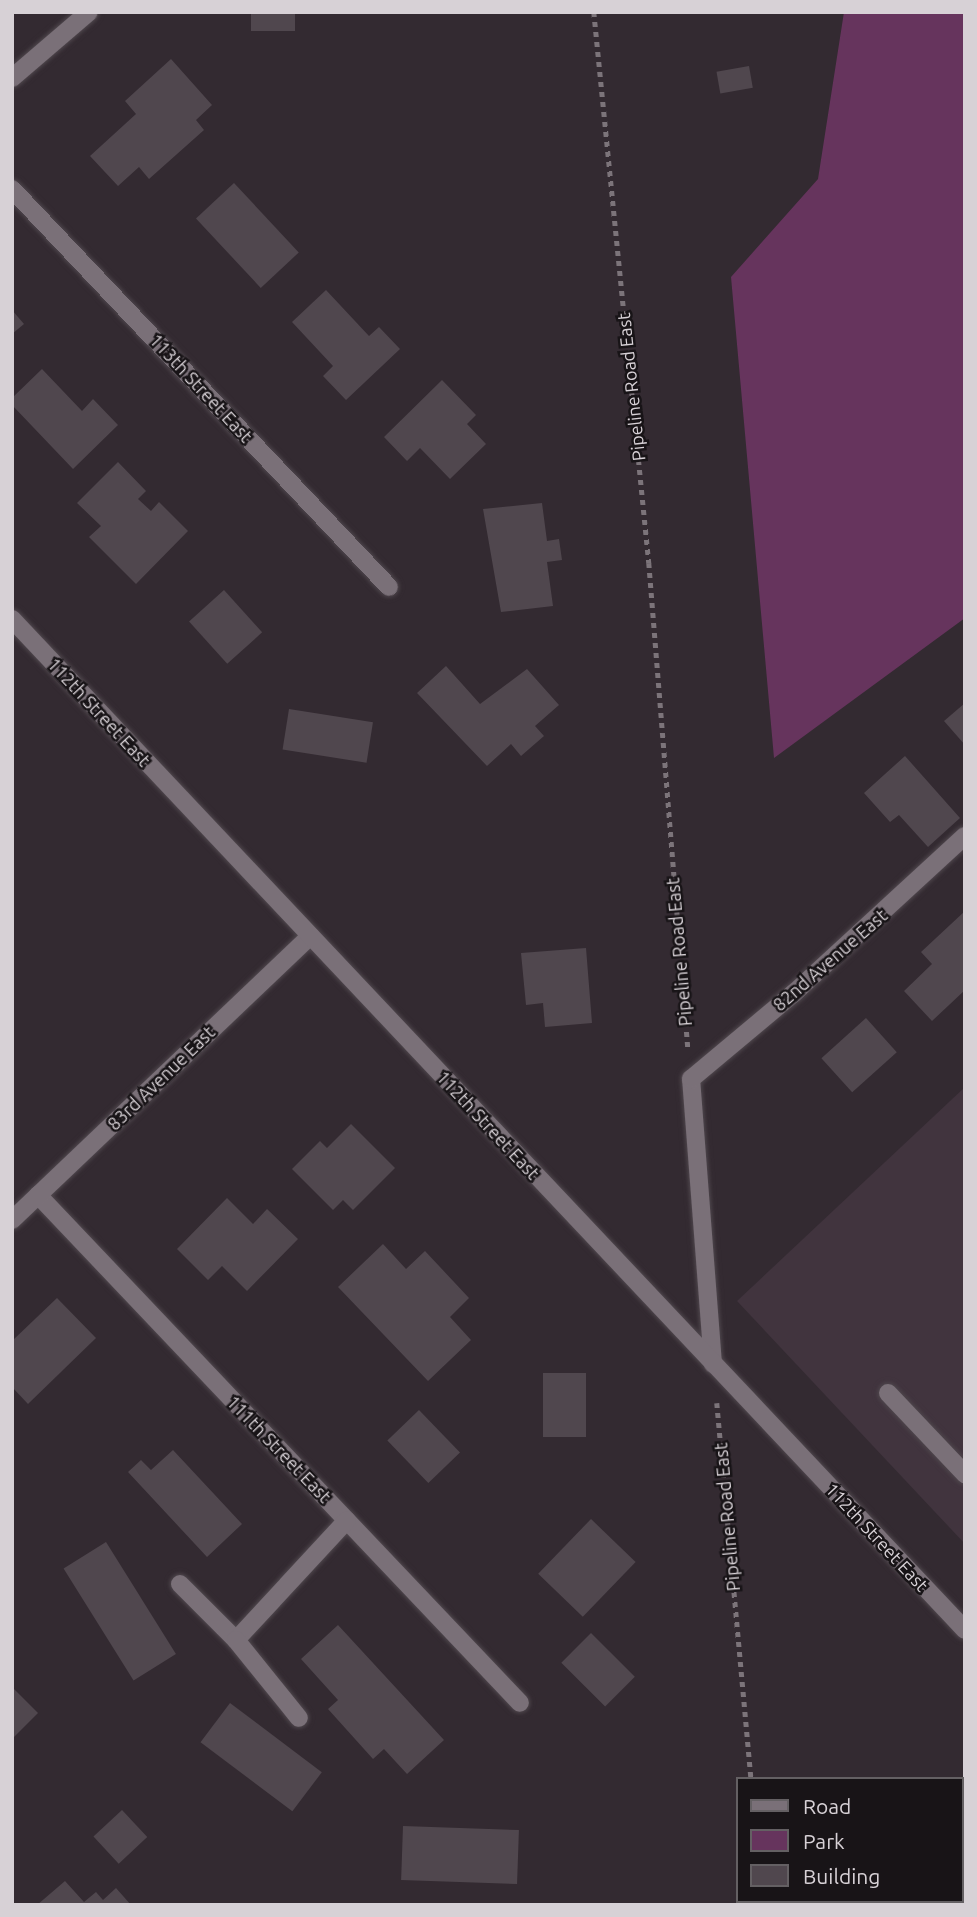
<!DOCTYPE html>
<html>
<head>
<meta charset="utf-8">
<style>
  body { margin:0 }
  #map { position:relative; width:977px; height:1917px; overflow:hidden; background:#332a31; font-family:Ubuntu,sans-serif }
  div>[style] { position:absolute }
  .built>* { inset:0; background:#41343e }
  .green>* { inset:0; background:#66345d }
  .building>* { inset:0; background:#50474e; transform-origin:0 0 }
  .path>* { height:4.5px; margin-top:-2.25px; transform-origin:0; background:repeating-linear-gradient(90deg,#7c747a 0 5px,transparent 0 10px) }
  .roads { filter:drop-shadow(0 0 2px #4f474d) drop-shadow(0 0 2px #4f474d) }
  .street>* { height:18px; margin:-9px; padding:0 9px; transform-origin:9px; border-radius:9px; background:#7a7078 }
  .secondary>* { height:18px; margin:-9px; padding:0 9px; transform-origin:9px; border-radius:9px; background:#7a7078 }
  span { translate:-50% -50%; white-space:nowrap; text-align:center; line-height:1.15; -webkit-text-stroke:5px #181417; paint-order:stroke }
  .street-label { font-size:18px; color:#d7d1d6 }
  .frame { position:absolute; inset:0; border:14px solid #d7d1d6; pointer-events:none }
  .legend { position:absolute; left:736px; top:1777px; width:228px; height:126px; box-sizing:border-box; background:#181417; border:2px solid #646063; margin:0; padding:9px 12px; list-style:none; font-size:21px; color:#d7d1d6 }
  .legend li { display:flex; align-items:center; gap:14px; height:35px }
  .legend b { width:35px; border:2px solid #646063 }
</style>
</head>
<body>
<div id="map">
  <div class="built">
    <i style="clip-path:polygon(965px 1087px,965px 1544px,737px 1301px)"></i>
  </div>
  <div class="green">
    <i style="clip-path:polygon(844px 12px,965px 12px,965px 618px,774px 758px,731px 277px,818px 179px)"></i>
  </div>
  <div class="building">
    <i style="left:251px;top:12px;width:44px;height:19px"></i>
    <i style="clip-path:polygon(171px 59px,212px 105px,196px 120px,204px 130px,149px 179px,139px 167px,118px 186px,90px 156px,136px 114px,125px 101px)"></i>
    <i style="left:749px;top:66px;width:22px;height:33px;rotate:80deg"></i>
    <i style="left:234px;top:183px;width:95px;height:52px;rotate:47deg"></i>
    <i style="clip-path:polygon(326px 290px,369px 336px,379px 327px,400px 349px,346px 400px,323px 376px,333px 366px,292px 322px)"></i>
    <i style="clip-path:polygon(12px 310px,24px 324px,12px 334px)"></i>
    <i style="clip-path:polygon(42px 369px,82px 411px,93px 399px,118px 425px,73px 469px,12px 405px,12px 398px)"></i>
    <i style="clip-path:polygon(442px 380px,476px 415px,467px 424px,486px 444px,450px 479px,420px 448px,407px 461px,384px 437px)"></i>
    <i style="clip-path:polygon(118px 462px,146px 491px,138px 499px,151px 511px,159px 502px,188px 531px,136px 584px,89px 537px,101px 526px,77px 503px)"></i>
    <i style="clip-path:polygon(542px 503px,547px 541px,559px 539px,562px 560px,547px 562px,553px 606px,501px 612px,483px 509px)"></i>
    <i style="left:224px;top:590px;width:57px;height:47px;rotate:48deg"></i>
    <i style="clip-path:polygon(446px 666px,480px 704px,527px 669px,559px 705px,535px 726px,544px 736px,521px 756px,511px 744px,487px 766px,417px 693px)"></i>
    <i style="clip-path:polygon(965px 703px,965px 745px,944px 721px)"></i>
    <i style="left:289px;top:709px;width:85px;height:41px;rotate:9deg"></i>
    <i style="clip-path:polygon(905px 756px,960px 818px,928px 847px,899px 815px,890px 822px,864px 793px)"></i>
    <i style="clip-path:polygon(965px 911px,965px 990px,932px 1021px,904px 991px,932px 964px,921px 952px)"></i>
    <i style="clip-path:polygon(586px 948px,592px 1023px,545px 1027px,543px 1003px,526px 1005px,521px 953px)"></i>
    <i style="left:866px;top:1018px;width:46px;height:60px;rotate:48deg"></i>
    <i style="clip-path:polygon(351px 1124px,395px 1168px,353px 1210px,343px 1200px,333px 1210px,292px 1169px,320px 1141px,327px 1148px)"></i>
    <i style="clip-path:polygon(227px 1198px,253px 1224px,267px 1209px,298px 1239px,247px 1291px,222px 1266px,208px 1280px,177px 1249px)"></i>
    <i style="clip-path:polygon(383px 1244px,406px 1269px,425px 1251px,469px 1298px,450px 1317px,471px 1340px,428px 1381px,338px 1287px)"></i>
    <i style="clip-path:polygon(57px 1298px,96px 1338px,28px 1404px,12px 1387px,12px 1341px)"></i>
    <i style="left:543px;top:1373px;width:43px;height:64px"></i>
    <i style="left:419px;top:1410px;width:59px;height:44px;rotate:46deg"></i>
    <i style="clip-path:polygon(173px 1450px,242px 1524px,207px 1557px,128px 1472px,141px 1460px,151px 1470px)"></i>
    <i style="left:591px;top:1519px;width:62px;height:76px;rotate:44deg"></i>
    <i style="left:106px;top:1542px;width:132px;height:50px;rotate:58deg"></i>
    <i style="clip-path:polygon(338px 1625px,444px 1740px,407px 1774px,384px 1749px,373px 1759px,328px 1709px,338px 1700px,301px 1659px)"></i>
    <i style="left:591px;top:1633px;width:62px;height:42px;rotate:45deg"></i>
    <i style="clip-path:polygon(12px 1687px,38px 1713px,12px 1739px)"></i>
    <i style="left:230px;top:1703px;width:115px;height:49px;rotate:37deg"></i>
    <i style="left:122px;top:1810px;width:37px;height:39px;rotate:47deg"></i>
    <i style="left:403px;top:1826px;width:116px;height:54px;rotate:2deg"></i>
    <i style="clip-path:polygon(65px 1881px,84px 1902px,96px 1892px,103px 1900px,116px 1888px,131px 1905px,37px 1905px)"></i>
  </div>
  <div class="path">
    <i style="left:594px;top:12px;width:554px;rotate:84.3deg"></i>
    <i style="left:649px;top:563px;width:489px;rotate:85.4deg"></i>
    <i style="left:717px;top:1403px;width:378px;rotate:84.8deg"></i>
    <i style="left:762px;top:1901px;width:4px;rotate:90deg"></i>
  </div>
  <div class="roads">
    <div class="street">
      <i style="left:12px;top:78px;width:101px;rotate:-40.6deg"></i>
      <i style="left:12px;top:189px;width:548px;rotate:46.55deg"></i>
      <i style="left:38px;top:1195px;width:700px;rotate:46.5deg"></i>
      <i style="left:12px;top:1220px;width:412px;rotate:-43.6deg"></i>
      <i style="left:713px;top:1364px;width:286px;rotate:-94.4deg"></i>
      <i style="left:691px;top:1079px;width:134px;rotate:-39.9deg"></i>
      <i style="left:794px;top:993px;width:232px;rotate:-42.6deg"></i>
      <i style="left:888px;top:1393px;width:112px;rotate:46.5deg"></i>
      <i style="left:180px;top:1584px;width:79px;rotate:45deg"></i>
      <i style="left:236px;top:1640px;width:163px;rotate:-47.2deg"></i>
      <i style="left:236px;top:1640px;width:100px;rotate:51.1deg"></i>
    </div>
    <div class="secondary">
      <i style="left:12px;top:619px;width:1389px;rotate:46.69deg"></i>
    </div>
  </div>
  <div class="street-label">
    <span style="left:631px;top:387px;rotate:-96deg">Pipeline Road East</span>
    <span style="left:201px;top:388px;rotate:47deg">113th Street East</span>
    <span style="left:99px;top:712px;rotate:47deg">112th Street East</span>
    <span style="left:679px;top:952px;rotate:-95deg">Pipeline Road East</span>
    <span style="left:830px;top:960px;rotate:-41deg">82nd Avenue East</span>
    <span style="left:161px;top:1078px;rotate:-44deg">83rd Avenue East</span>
    <span style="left:488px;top:1125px;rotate:47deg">112th Street East</span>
    <span style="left:279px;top:1449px;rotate:46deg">111th Street East</span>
    <span style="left:727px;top:1517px;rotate:-95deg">Pipeline Road East</span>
    <span style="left:877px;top:1537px;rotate:47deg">112th Street East</span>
  </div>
  <div class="frame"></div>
  <ul class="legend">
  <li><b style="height:9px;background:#7a7078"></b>Road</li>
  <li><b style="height:19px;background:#66345d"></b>Park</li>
  <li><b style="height:19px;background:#50474e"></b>Building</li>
  </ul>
</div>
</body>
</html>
